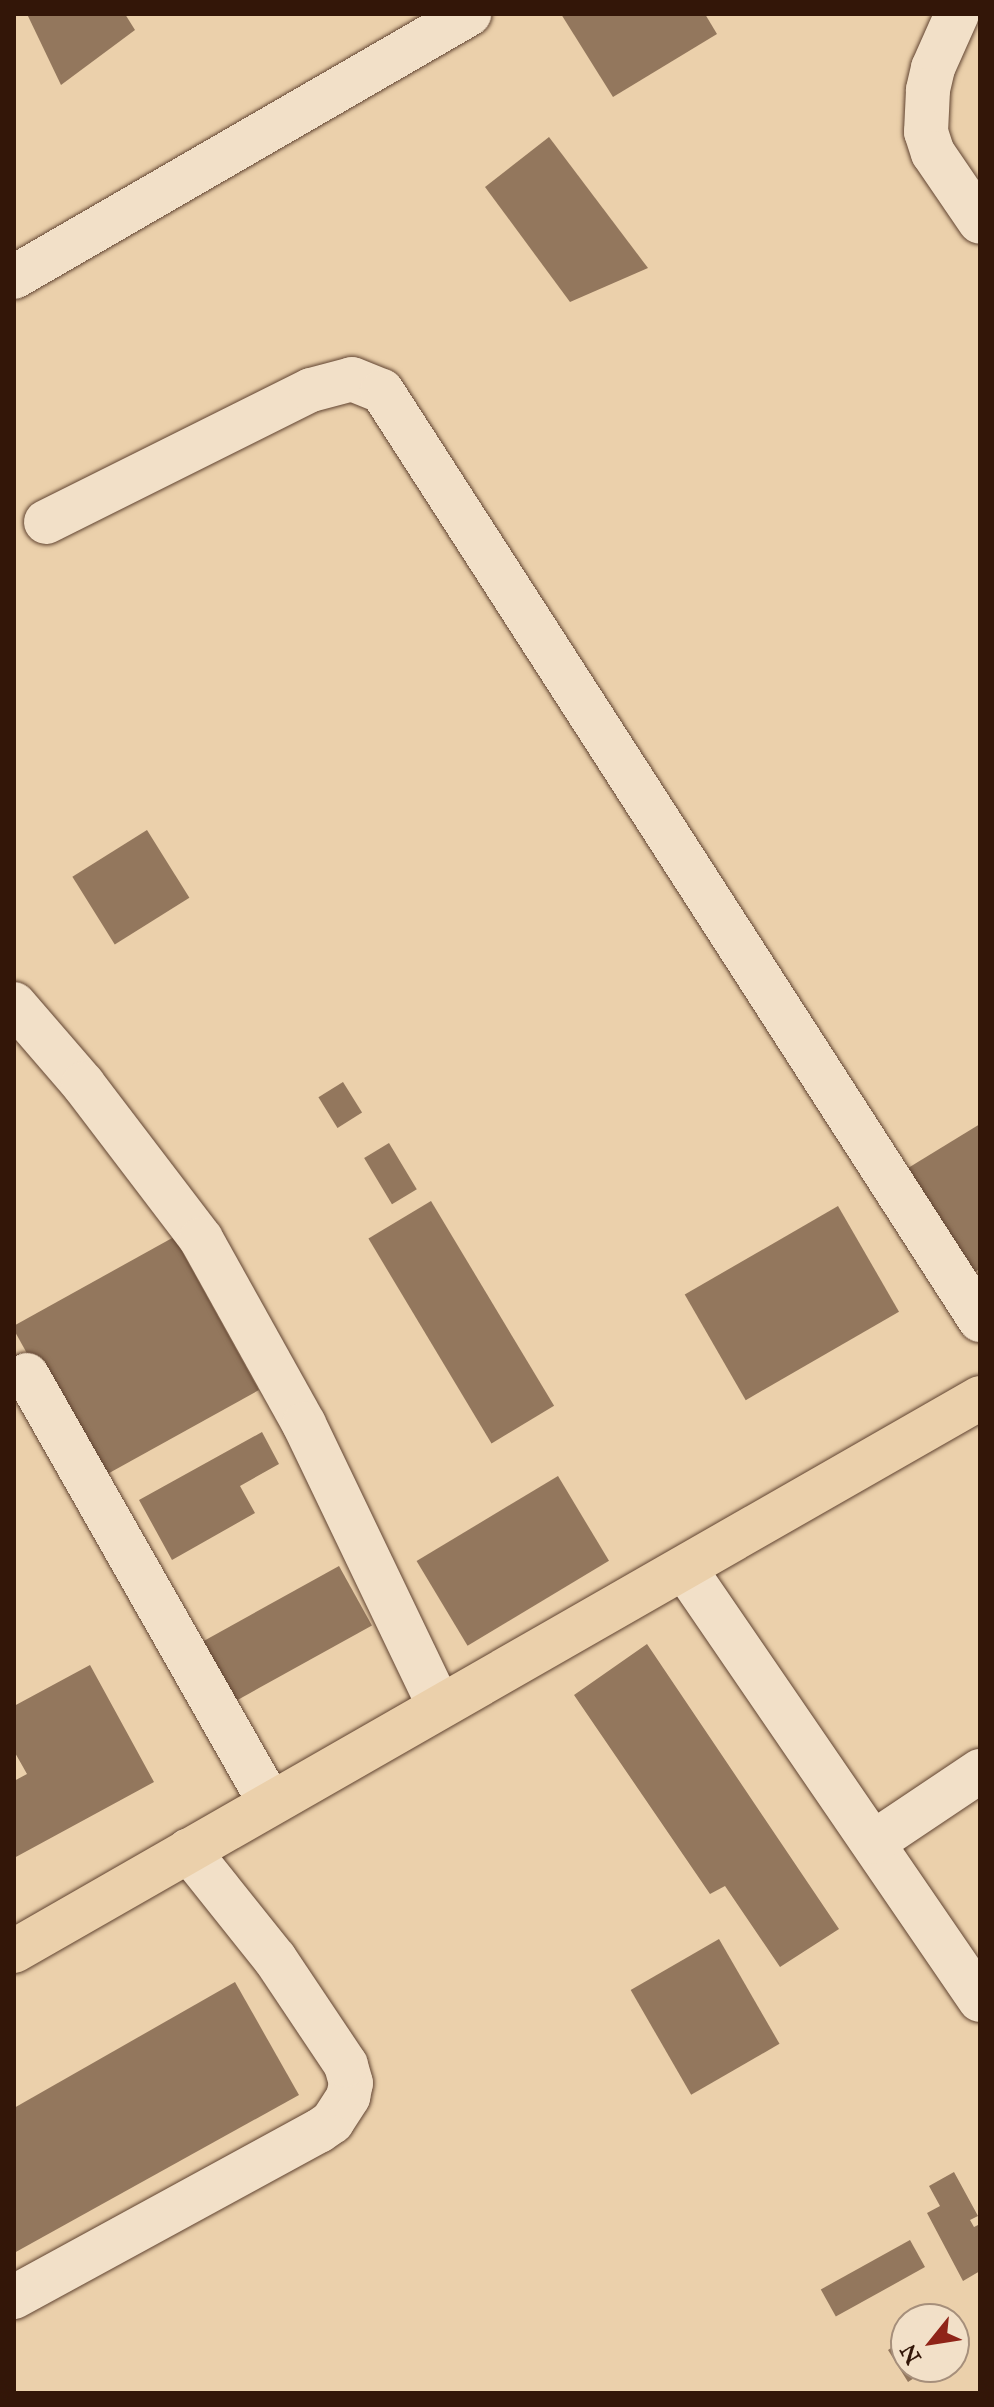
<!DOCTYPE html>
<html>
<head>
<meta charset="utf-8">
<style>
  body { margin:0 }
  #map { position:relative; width:994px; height:2407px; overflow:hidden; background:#ebd0ab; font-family:"IM FELL Great Primer",serif }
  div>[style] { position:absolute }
  .building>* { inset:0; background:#93775d; transform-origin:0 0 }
  .roads { filter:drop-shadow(0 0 2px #614431) drop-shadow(0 0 2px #614431) }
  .minor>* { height:44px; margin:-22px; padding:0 22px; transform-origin:22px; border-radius:22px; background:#f2e0c8 }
  .major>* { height:44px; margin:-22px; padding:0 22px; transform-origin:22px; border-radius:22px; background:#ebd0ab }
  span { translate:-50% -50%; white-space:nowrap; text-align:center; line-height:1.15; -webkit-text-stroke:6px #f2e0c8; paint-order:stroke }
  .frame { position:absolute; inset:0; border:16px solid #331608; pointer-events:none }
  .north { position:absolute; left:890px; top:2303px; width:80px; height:80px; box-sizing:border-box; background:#f2e0c8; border:2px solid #a68f7b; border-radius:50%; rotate:240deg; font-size:22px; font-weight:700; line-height:32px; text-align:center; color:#331608 }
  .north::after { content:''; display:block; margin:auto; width:28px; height:36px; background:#8f2418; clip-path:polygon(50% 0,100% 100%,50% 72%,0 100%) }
</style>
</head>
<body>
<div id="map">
  <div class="building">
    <i style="clip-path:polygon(27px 14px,125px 14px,135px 30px,61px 85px)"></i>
    <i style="clip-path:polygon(561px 14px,705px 14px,717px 34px,613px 97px)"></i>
    <i style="clip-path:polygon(549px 137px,648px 268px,570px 302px,485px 187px)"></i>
    <i style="left:147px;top:830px;width:80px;height:88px;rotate:58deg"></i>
    <i style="left:343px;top:1082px;width:36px;height:29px;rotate:58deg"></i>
    <i style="clip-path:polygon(980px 1124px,980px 1269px,956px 1283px,895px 1176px)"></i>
    <i style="left:389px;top:1143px;width:54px;height:29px;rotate:59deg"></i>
    <i style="left:431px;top:1201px;width:239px;height:73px;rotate:59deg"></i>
    <i style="left:838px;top:1206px;width:122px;height:177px;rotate:60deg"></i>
    <i style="left:174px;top:1237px;width:175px;height:185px;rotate:61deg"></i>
    <i style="clip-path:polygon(262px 1432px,279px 1464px,240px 1486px,255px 1513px,172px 1560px,139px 1500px)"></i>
    <i style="left:558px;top:1476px;width:99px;height:165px;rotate:59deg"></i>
    <i style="left:339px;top:1566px;width:68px;height:167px;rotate:61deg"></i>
    <i style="clip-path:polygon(647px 1644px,839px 1929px,780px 1967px,725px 1886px,710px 1894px,574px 1695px)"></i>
    <i style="clip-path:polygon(90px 1665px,154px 1782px,14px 1858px,14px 1781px,27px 1774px,14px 1751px,14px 1706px)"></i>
    <i style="left:719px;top:1939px;width:121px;height:102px;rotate:60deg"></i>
    <i style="clip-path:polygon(235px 1982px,299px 2095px,14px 2253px,14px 2108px)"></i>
    <i style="clip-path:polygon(954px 2172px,978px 2216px,970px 2220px,974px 2227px,980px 2224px,980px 2271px,963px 2281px,927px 2213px,940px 2206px,929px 2186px)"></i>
    <i style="left:910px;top:2240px;width:31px;height:102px;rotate:61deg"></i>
    <i style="clip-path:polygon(906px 2338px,906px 2367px,931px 2367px,908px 2382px,888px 2350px)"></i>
  </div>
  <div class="roads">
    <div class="minor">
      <i style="left:957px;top:14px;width:59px;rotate:114deg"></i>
      <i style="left:933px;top:68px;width:23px;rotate:103deg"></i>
      <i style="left:928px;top:90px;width:42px;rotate:92.7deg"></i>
      <i style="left:926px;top:132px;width:22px;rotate:72deg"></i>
      <i style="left:933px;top:153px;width:83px;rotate:55.7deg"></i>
      <i style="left:14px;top:277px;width:526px;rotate:-30.03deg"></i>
      <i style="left:46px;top:522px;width:296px;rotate:-26.5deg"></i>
      <i style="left:311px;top:390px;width:42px;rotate:-15deg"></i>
      <i style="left:352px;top:379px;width:32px;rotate:22deg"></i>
      <i style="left:382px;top:391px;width:1105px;rotate:57.23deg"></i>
      <i style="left:14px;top:1004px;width:106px;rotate:49.2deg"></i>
      <i style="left:83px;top:1084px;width:195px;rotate:52.7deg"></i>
      <i style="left:201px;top:1239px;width:212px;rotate:60.9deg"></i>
      <i style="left:304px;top:1424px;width:313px;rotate:64.4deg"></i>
      <i style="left:27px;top:1375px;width:492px;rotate:60.4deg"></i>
      <i style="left:685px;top:1569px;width:522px;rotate:55.61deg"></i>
      <i style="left:874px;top:1842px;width:128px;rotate:-33.8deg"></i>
      <i style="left:14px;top:2297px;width:347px;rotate:-28.6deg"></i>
      <i style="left:319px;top:2131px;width:16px;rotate:-35deg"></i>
      <i style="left:332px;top:2122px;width:30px;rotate:-57deg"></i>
      <i style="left:348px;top:2097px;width:14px;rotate:-78deg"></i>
      <i style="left:351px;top:2083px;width:19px;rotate:-106deg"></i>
      <i style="left:346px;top:2065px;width:128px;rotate:-123.8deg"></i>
      <i style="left:275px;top:1959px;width:139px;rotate:-128.6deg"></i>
    </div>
    <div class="major">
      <i style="left:14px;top:1951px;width:1113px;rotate:-29.79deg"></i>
    </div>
  </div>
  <div class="frame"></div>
  <div class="north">N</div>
</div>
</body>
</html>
